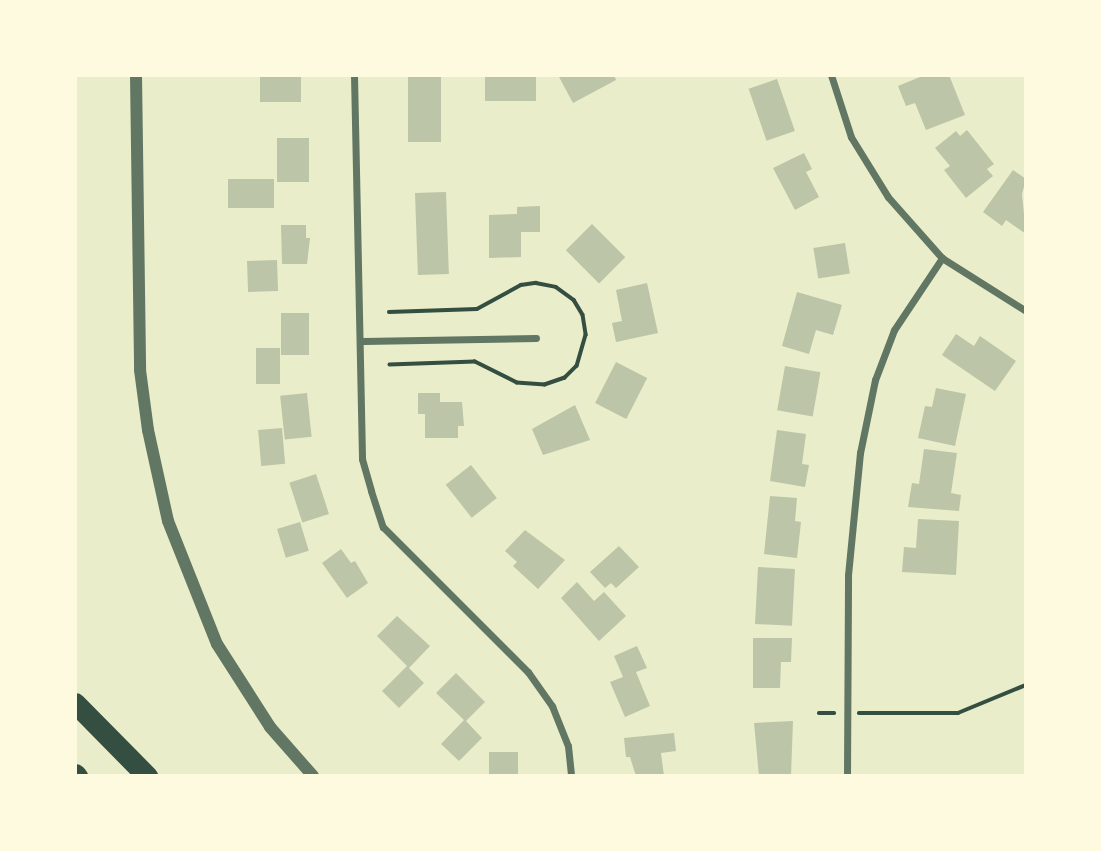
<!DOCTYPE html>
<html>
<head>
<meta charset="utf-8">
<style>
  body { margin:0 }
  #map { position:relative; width:1101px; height:851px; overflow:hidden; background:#e9edc9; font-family:"Source Sans 3",sans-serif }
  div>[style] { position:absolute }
  .building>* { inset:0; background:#bcc5a7; transform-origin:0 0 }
  .path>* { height:3.5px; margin:-1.75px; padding:0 1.75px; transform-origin:1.75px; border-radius:1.75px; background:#344e41 }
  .minor>* { height:7px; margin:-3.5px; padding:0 3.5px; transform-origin:3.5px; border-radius:3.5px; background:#617663 }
  .tertiary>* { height:12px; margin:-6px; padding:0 6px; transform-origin:6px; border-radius:6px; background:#617663 }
  .motorway>* { height:21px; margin:-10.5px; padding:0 10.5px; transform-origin:10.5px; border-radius:10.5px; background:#344e41 }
  span { translate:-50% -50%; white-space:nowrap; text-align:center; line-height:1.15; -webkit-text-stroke:5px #fefae0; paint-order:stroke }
  .frame { position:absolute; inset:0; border:77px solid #fefae0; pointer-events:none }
</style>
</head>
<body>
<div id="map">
  <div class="building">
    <i style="left:260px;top:75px;width:41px;height:27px"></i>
    <i style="left:408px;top:75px;width:33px;height:67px"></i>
    <i style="clip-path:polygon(558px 75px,614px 75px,616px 80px,573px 103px)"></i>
    <i style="clip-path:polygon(925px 75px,949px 75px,965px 115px,926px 130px,915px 103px,906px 106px,898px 86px)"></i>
    <i style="left:485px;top:77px;width:51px;height:24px"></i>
    <i style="left:777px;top:79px;width:55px;height:30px;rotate:71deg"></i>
    <i style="clip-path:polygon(967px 130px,994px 164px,987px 169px,993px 176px,966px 198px,944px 170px,950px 166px,935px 148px,956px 131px,960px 136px)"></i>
    <i style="left:277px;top:138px;width:32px;height:44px"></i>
    <i style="clip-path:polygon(804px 153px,812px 169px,806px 172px,819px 197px,795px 210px,773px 168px)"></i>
    <i style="clip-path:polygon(1013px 170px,1026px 179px,1022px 194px,1026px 234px,1006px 220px,1002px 226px,983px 212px)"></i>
    <i style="left:228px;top:179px;width:46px;height:29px"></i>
    <i style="left:446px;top:192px;width:82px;height:31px;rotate:88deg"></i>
    <i style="clip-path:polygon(540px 206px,540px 232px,521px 232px,521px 257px,489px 258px,489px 215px,517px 214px,517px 207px)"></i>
    <i style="left:592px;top:224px;width:47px;height:37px;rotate:45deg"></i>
    <i style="clip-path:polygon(281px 225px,306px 225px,306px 238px,310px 238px,307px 264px,282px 264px)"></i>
    <i style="left:845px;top:243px;width:31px;height:32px;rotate:81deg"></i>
    <i style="left:277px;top:260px;width:31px;height:30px;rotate:88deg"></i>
    <i style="clip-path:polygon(647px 283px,658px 333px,616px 342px,612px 323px,622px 321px,616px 290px)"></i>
    <i style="clip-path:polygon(797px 292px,842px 305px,833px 335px,816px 330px,809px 354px,782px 346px)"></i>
    <i style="left:281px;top:313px;width:28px;height:42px"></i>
    <i style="clip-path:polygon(956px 334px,974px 346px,980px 336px,1016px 361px,995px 391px,942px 355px)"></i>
    <i style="left:256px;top:348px;width:24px;height:36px"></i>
    <i style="left:616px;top:362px;width:35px;height:46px;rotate:27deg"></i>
    <i style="left:785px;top:366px;width:36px;height:45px;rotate:10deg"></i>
    <i style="clip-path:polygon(936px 388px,966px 394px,955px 446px,918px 438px,925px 406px,932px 407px)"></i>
    <i style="left:307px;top:393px;width:44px;height:27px;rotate:84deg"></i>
    <i style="clip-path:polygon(418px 393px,440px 393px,440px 402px,462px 402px,464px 426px,458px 426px,458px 438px,425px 438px,425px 414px,418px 414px)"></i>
    <i style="clip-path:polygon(575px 405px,590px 440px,543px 455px,532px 429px)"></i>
    <i style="left:282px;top:428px;width:36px;height:24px;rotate:85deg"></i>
    <i style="clip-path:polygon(777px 430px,806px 434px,802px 464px,809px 465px,805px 487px,770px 481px)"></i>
    <i style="clip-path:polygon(924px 449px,957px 453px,951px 493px,961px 495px,959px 511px,908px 507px,912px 483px,919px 484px)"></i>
    <i style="left:471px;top:465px;width:42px;height:32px;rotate:52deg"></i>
    <i style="left:316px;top:474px;width:42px;height:28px;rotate:72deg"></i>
    <i style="clip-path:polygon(770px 496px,797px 498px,795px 521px,801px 522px,797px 558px,764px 554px)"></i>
    <i style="clip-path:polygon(918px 519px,959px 521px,956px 575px,902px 572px,904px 547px,916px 548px)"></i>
    <i style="left:300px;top:522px;width:30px;height:24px;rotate:73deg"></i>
    <i style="clip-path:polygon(525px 530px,565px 560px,538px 589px,513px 566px,517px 562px,505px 551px)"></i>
    <i style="clip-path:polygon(619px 546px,639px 567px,616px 588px,611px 583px,605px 588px,590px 572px)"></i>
    <i style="clip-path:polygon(341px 549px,351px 563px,355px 561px,368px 583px,347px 598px,322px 563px)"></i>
    <i style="left:758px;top:567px;width:37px;height:57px;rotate:3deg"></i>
    <i style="clip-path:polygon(577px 582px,594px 601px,604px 592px,626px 616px,599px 641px,561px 598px)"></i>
    <i style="clip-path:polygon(397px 616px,430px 646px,409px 668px,424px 683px,399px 708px,382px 691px,407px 666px,377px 636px)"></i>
    <i style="clip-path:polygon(753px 638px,792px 638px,791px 662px,781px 662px,780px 688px,753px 688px)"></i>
    <i style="clip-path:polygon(637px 646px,647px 668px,636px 672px,650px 706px,625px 717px,610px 682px,623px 677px,614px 656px)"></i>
    <i style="clip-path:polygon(456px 673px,485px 702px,466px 721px,482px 738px,459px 761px,441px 744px,464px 720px,436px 693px)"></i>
    <i style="clip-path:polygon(793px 721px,791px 775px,759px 776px,754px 723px)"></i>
    <i style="clip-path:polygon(674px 733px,676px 751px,661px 753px,664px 776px,636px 776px,630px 757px,626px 757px,624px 738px)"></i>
    <i style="left:518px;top:752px;width:24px;height:29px;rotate:90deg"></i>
  </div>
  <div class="path">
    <i style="left:389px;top:312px;width:88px;rotate:-2deg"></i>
    <i style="left:477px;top:309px;width:50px;rotate:-28.6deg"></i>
    <i style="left:521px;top:285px;width:15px;rotate:-8deg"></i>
    <i style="left:536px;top:283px;width:20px;rotate:11deg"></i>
    <i style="left:556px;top:287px;width:22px;rotate:36deg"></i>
    <i style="left:574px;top:300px;width:17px;rotate:59deg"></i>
    <i style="left:583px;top:315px;width:20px;rotate:81deg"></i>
    <i style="left:586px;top:335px;width:32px;rotate:106deg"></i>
    <i style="left:577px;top:366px;width:17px;rotate:135deg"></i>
    <i style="left:565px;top:378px;width:21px;rotate:161deg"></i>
    <i style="left:545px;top:385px;width:28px;rotate:-176deg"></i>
    <i style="left:517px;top:383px;width:47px;rotate:-153.4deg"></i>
    <i style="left:475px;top:362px;width:85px;rotate:178deg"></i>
    <i style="left:819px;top:713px;width:15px"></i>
    <i style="left:859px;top:713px;width:99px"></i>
    <i style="left:958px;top:713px;width:74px;rotate:-22.4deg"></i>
  </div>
  <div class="minor">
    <i style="left:354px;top:75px;width:384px;rotate:88.8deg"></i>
    <i style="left:362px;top:459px;width:33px;rotate:74deg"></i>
    <i style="left:371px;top:491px;width:38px;rotate:72deg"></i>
    <i style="left:383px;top:527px;width:205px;rotate:45deg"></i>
    <i style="left:528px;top:672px;width:42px;rotate:54.8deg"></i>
    <i style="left:552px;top:706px;width:43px;rotate:68.2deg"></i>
    <i style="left:568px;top:746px;width:30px;rotate:84deg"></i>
    <i style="left:831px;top:75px;width:65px;rotate:72.1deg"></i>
    <i style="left:851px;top:137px;width:70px;rotate:58.3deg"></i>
    <i style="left:888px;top:197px;width:81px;rotate:48.5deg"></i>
    <i style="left:942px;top:258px;width:99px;rotate:32.2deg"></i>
    <i style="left:363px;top:341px;width:173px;rotate:-1deg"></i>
    <i style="left:847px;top:776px;width:201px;rotate:-89.7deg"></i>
    <i style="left:848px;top:575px;width:123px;rotate:-84.4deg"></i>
    <i style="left:860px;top:453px;width:75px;rotate:-78.4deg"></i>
    <i style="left:875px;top:380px;width:53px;rotate:-69.2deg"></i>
    <i style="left:894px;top:330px;width:87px;rotate:-56.3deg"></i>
  </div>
  <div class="tertiary">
    <i style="left:136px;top:75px;width:295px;rotate:89.2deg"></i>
    <i style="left:140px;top:370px;width:61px;rotate:82.4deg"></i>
    <i style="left:148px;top:430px;width:93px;rotate:77.6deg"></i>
    <i style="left:168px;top:521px;width:132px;rotate:68.3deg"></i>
    <i style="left:217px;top:644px;width:98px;rotate:57.4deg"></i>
    <i style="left:270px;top:727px;width:65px;rotate:48.7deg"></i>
  </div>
  <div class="motorway">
    <i style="left:75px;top:703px;width:103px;rotate:45.4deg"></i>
    <i style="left:75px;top:774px;width:3px;rotate:45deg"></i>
  </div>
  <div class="frame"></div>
</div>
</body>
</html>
